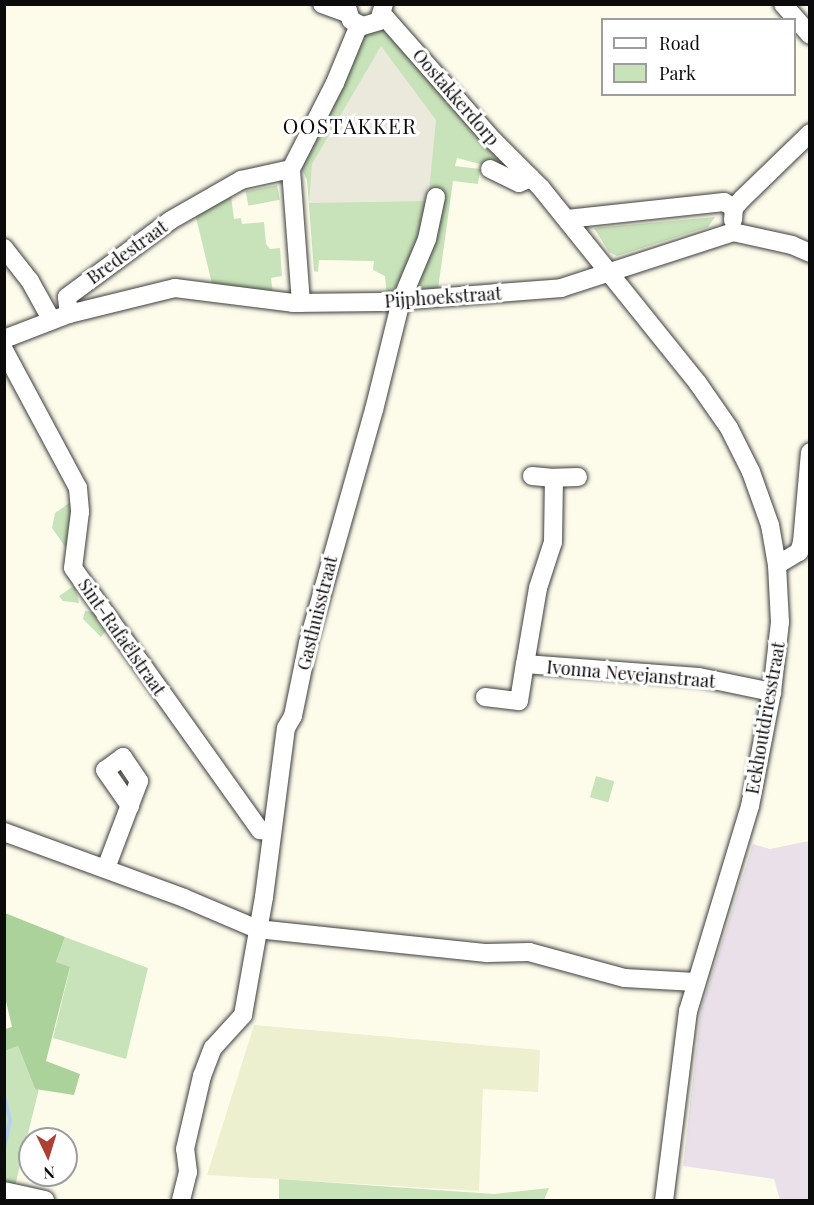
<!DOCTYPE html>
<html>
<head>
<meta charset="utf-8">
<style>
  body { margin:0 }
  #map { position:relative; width:814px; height:1205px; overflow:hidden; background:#fdfceb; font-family:"Playfair Display",serif }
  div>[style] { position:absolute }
  .industrial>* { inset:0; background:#e9e0e9 }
  .farmland>* { inset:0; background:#edf0ce }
  .green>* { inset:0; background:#c8e3b9; transform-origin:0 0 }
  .forest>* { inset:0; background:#aad29a }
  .plaza>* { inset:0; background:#ebe9dc }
  .stream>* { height:4px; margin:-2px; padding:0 2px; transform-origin:2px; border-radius:2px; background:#b5d0ee }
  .roads { filter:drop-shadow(0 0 2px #3e3e3e) drop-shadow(0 0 2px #3e3e3e) }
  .minor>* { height:18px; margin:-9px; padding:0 9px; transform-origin:9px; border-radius:9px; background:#fff }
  span { translate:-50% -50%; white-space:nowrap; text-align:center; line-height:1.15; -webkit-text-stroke:6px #fff; paint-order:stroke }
  .street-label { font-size:18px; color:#0b0b0b }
  .quarter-label { font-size:21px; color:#0b0b0b; letter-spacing:1.5px }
  .frame { position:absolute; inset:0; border:6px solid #0b0b0b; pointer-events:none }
  .legend { position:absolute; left:601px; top:18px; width:195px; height:78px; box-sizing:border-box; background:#fff; border:2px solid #9d9d9d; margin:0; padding:8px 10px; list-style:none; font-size:18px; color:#0b0b0b }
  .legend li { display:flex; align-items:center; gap:12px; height:30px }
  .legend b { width:30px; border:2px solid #9d9d9d }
  .north { position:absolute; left:18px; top:1127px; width:60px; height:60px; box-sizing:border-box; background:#fff; border:2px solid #9d9d9d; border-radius:50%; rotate:176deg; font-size:16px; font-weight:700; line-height:24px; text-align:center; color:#0b0b0b }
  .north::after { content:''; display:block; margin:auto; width:21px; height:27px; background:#ab4033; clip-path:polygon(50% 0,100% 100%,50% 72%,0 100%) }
</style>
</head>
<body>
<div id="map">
  <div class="industrial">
    <i style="clip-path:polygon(809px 841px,809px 1200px,780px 1200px,774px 1179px,683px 1166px,701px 1009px,753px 844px,770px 849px)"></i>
  </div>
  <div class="farmland">
    <i style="clip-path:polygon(254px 1025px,540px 1050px,538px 1092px,483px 1089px,479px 1191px,207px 1175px)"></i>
  </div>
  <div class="green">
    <i style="clip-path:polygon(382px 28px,511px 172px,457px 158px,455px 166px,480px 169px,478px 184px,453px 181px,438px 289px,387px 296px,385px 276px,373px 270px,374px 261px,319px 260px,318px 272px,314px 271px,307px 180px,300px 165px,364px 32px)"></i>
    <i style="left:277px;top:185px;width:15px;height:32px;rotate:79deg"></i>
    <i style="clip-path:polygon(231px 196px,234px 219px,241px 218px,242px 224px,264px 222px,266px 244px,270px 249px,280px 248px,282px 276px,271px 278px,273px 294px,213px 288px,195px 213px)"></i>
    <i style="clip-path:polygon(715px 217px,708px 227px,617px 256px,609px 252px,594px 228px)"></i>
    <i style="clip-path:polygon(75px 499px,68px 551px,52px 528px,55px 513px)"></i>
    <i style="clip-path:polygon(75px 585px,79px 603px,63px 601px,59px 596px)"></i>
    <i style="clip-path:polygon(85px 611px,93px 612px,106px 631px,101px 637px,83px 619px)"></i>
    <i style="left:596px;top:776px;width:19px;height:22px;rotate:16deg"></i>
    <i style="clip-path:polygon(65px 937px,148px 968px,126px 1059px,53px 1038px,70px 968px,56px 962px)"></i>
    <i style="clip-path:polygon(18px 1046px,35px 1089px,39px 1089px,15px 1186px,5px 1184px,5px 1051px)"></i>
    <i style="clip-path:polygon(279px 1179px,494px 1194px,549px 1188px,544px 1200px,279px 1200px)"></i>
  </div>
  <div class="forest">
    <i style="clip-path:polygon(5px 913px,65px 937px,56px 962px,70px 967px,46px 1061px,80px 1074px,74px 1095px,35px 1089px,18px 1046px,5px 1051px,5px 1029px,12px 1027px,5px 997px)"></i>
  </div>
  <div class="plaza">
    <i style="clip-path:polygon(381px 46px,436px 120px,428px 201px,309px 203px,312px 164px)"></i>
  </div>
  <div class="stream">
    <i style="left:4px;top:1096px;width:25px;rotate:76deg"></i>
    <i style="left:10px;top:1120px;width:30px;rotate:102deg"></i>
  </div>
  <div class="roads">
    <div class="minor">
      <i style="left:322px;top:4px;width:27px;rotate:20deg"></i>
      <i style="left:346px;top:4px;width:17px;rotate:73deg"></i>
      <i style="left:351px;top:20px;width:13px;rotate:27deg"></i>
      <i style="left:363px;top:26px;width:17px;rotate:-17deg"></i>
      <i style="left:379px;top:21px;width:18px;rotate:-74deg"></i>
      <i style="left:783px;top:4px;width:41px;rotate:48.9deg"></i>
      <i style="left:383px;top:15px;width:167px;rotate:48.7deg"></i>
      <i style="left:493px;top:140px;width:68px;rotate:45deg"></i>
      <i style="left:541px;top:188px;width:249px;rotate:51.2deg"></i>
      <i style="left:697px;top:382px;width:56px;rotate:55.2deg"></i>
      <i style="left:729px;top:428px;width:49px;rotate:63.4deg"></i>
      <i style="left:751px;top:472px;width:56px;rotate:70.3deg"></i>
      <i style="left:770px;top:525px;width:41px;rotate:80.1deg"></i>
      <i style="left:777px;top:565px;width:57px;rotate:87deg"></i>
      <i style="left:780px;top:622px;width:70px;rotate:96.5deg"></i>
      <i style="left:772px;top:692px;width:116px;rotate:100.9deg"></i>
      <i style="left:750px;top:806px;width:214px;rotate:106.8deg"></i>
      <i style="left:688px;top:1011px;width:191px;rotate:97.2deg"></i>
      <i style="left:490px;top:169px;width:32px;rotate:26deg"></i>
      <i style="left:519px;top:183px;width:13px;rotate:-23deg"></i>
      <i style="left:567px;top:219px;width:158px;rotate:-6.2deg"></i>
      <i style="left:724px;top:202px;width:12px;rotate:31deg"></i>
      <i style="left:733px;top:220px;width:12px;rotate:-85deg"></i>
      <i style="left:734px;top:208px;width:12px;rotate:-48deg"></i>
      <i style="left:742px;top:199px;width:95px;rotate:-44.1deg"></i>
      <i style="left:4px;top:248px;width:42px;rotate:51.8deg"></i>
      <i style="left:30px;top:281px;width:43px;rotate:61.1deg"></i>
      <i style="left:301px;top:303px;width:134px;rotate:-94.3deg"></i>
      <i style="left:291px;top:169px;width:97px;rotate:-62.9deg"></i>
      <i style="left:335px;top:83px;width:63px;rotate:-67.5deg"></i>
      <i style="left:69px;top:314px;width:17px;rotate:-97deg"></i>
      <i style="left:67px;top:297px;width:129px;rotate:-36.5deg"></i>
      <i style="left:171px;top:220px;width:81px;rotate:-29.7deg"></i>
      <i style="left:241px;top:180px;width:51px;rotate:-12.4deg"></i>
      <i style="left:4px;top:339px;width:70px;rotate:-21deg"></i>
      <i style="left:69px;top:314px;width:109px;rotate:-13.8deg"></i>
      <i style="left:175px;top:288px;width:119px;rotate:7.2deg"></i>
      <i style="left:293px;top:303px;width:88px;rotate:-0.7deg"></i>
      <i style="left:381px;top:302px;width:181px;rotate:-4.4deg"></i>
      <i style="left:561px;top:288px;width:181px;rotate:-18deg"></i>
      <i style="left:733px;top:232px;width:60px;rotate:12.4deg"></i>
      <i style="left:792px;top:245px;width:20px;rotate:24deg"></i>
      <i style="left:4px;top:350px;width:157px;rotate:61.8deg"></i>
      <i style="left:78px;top:488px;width:24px;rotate:85deg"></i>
      <i style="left:80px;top:512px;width:56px;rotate:97.1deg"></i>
      <i style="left:73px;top:568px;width:322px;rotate:54.5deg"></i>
      <i style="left:260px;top:830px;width:11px;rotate:10deg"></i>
      <i style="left:532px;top:476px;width:22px;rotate:5deg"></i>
      <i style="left:578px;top:477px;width:24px;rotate:178deg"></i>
      <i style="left:554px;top:478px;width:64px;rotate:90.9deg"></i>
      <i style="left:553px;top:542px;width:48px;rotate:108.1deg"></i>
      <i style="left:538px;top:588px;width:77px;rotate:99.7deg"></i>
      <i style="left:525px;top:664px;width:174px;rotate:4.3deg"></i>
      <i style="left:699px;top:677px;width:75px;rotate:11.6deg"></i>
      <i style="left:777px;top:565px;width:26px;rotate:-31deg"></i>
      <i style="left:799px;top:552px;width:10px;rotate:-73deg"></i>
      <i style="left:802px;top:542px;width:90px;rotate:-84.9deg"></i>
      <i style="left:485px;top:697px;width:34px;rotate:7deg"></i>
      <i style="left:519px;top:701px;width:37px;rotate:-81deg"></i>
      <i style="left:4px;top:832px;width:192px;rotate:20.1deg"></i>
      <i style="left:184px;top:898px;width:79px;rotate:23deg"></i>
      <i style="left:257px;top:929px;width:231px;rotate:6deg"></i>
      <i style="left:487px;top:953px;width:42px;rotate:-1.4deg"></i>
      <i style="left:529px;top:952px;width:99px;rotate:15.2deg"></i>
      <i style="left:625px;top:978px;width:70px;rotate:3.3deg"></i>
      <i style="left:106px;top:868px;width:93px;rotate:-69.2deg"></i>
      <i style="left:139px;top:781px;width:29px;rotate:-124deg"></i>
      <i style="left:123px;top:757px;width:22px;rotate:144deg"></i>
      <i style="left:105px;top:770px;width:44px;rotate:55.2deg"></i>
      <i style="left:4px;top:1191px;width:42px;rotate:12.4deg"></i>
      <i style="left:181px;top:1200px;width:29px;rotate:-76deg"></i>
      <i style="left:188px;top:1172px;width:23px;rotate:-97deg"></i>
      <i style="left:185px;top:1149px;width:75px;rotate:-76.9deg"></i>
      <i style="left:202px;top:1076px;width:30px;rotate:-69deg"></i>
      <i style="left:213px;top:1048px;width:45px;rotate:-47.7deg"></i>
      <i style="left:243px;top:1015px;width:120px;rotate:-79.9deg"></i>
      <i style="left:264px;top:897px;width:170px;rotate:-82.6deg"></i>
      <i style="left:286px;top:728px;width:14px;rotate:-60deg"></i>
      <i style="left:293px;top:716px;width:75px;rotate:-78.4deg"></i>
      <i style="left:308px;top:643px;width:242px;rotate:-74.2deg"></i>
      <i style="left:374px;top:410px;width:112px;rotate:-76.1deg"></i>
      <i style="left:401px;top:301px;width:67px;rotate:-67.2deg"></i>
      <i style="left:427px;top:239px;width:43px;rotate:-77.9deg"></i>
    </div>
  </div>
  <div class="street-label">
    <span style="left:456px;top:97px;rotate:49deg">Oostakkerdorp</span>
    <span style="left:127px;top:252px;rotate:-36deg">Bredestraat</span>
    <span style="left:443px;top:297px;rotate:-4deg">Pijphoekstraat</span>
    <span style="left:317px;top:613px;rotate:-76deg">Gasthuisstraat</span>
    <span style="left:122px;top:637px;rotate:55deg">Sint-Rafaëlstraat</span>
    <span style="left:631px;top:674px;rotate:5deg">Ivonna Nevejanstraat</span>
    <span style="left:765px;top:718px;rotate:-80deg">Eekhoutdriesstraat</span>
  </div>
  <div class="quarter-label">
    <span style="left:350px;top:125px">OOSTAKKER</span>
  </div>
  <div class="frame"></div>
  <ul class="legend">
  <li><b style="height:8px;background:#fff"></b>Road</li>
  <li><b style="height:16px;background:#c8e3b9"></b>Park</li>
  </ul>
  <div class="north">N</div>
</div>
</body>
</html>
